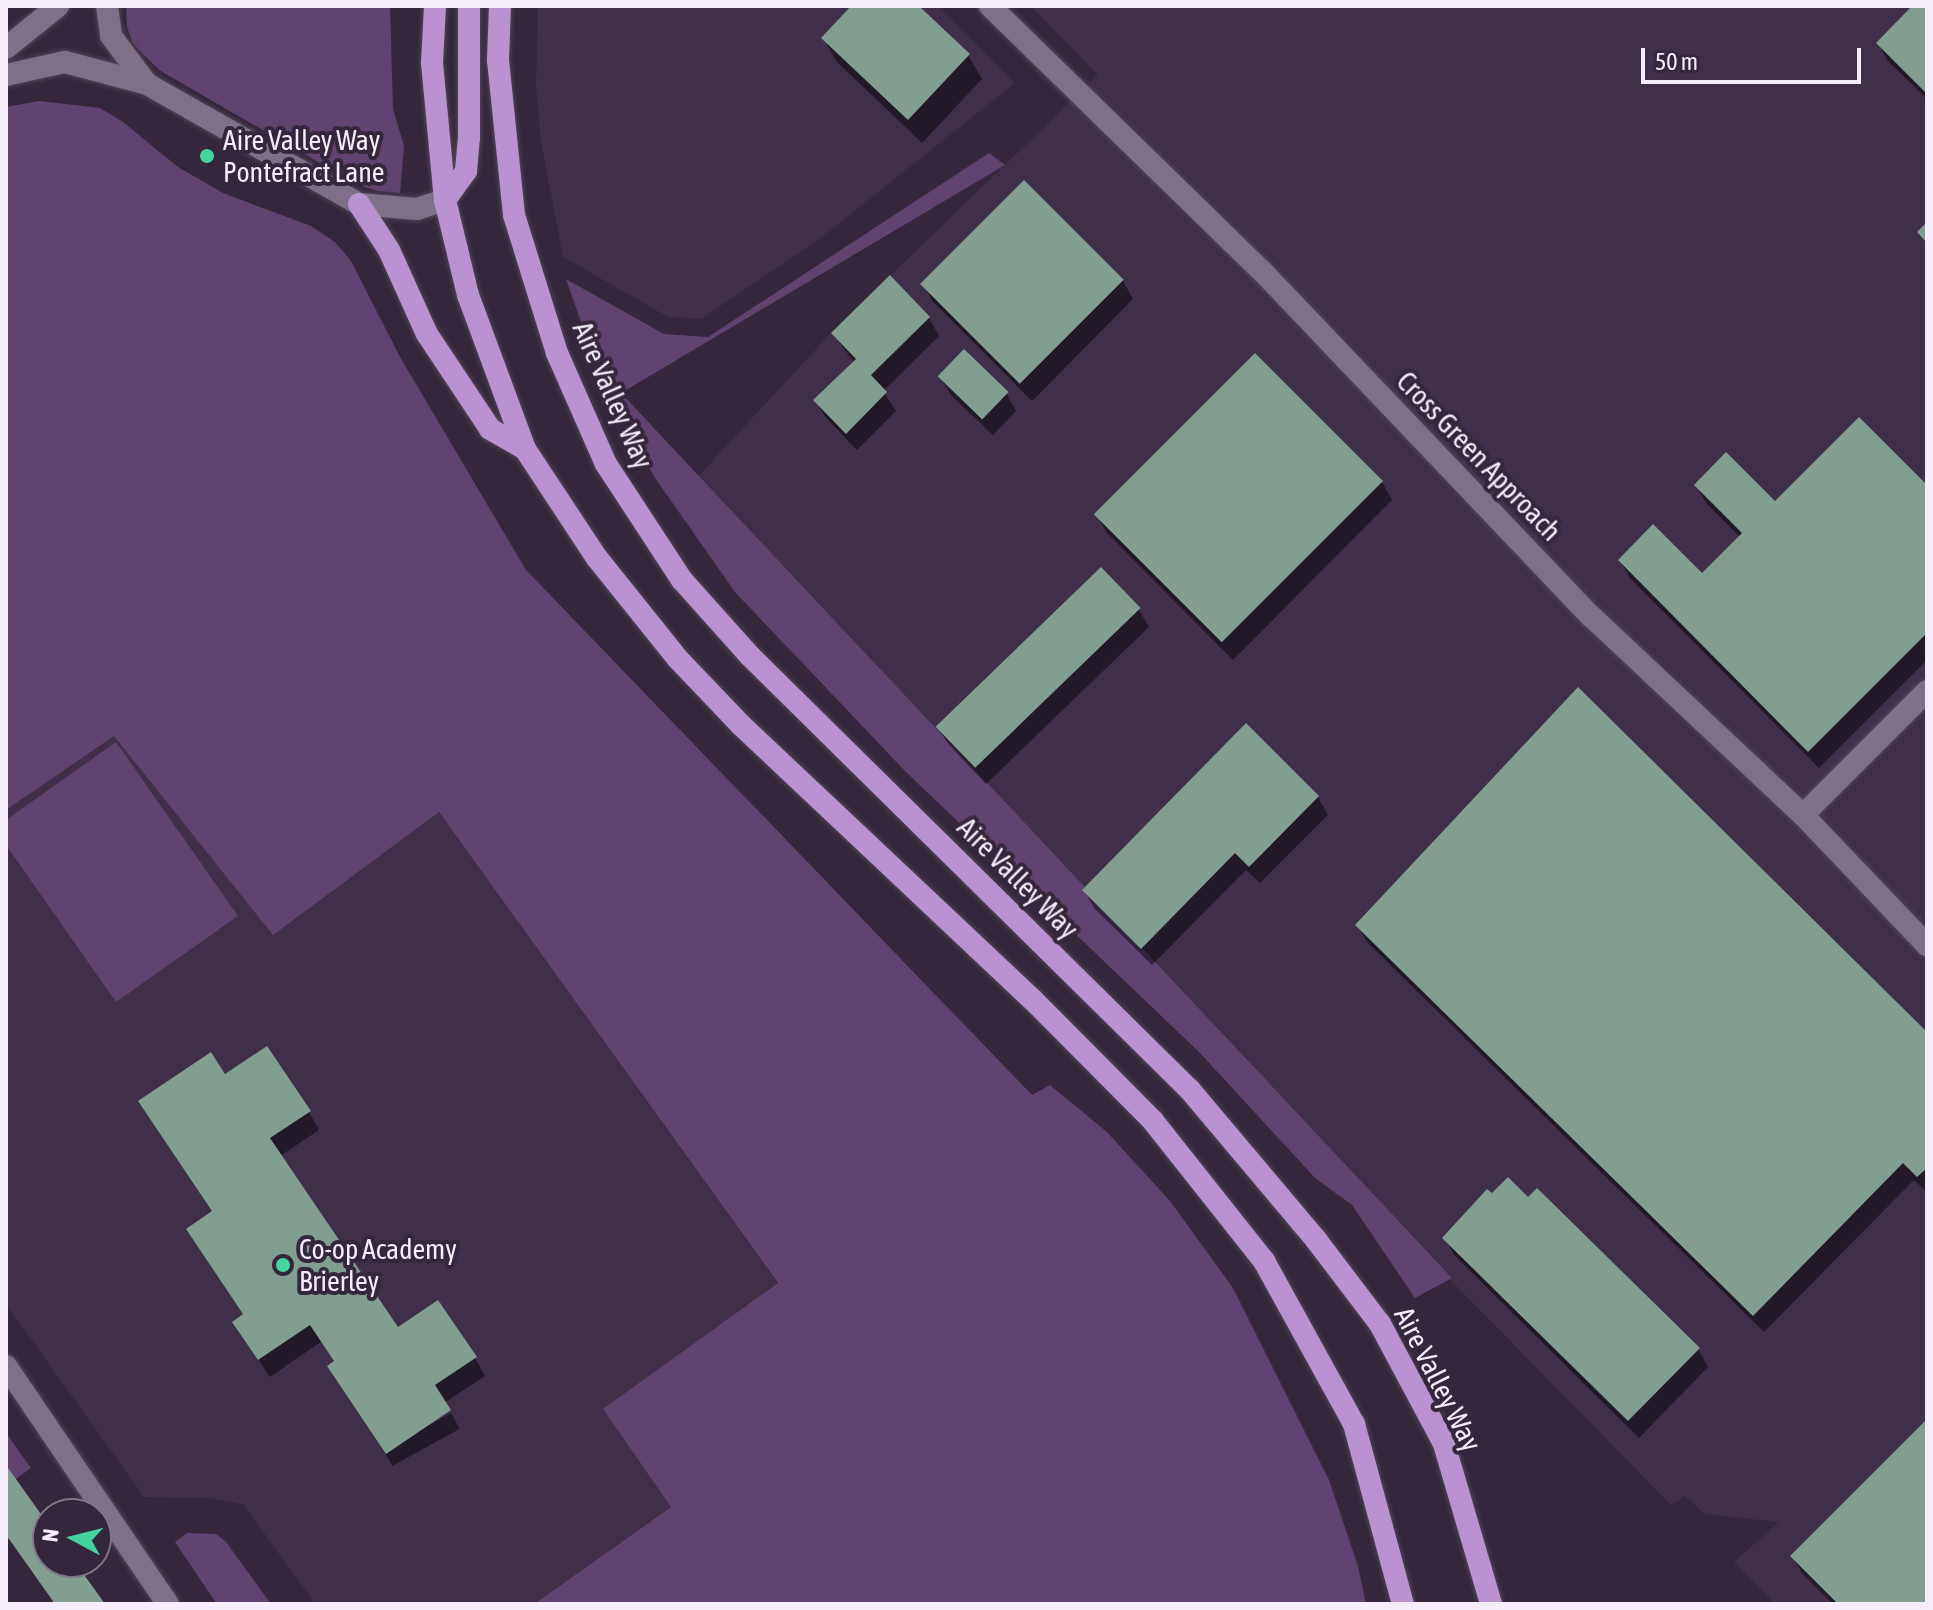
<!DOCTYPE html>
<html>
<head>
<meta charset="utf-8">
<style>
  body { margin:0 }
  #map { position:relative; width:1933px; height:1610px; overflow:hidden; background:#34273b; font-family:"Asap Condensed",sans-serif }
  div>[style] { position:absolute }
  .built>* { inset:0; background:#3f2f49 }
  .green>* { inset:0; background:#604371 }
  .shadow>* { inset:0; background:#0007; transform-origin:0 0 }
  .building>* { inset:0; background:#819e90; transform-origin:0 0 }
  .roads { filter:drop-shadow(0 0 2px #4f4556) drop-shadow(0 0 2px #4f4556) }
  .minor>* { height:22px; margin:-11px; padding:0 11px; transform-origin:11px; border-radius:11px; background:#7e7087 }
  .tertiary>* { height:22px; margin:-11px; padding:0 11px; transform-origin:11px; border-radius:11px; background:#7e7087 }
  .trunk>* { height:22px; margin:-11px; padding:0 11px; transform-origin:11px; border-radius:11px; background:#ba92d2 }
  .dots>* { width:22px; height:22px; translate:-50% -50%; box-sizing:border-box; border:4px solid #34273b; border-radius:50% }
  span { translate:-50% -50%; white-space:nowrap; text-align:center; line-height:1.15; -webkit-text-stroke:8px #34273b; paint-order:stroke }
  .poi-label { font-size:28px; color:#f5edfa }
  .left { translate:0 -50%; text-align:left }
  .street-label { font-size:28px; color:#f5edfa }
  .frame { position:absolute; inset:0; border:8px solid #f5edfa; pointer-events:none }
  .north { position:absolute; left:32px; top:1498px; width:80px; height:80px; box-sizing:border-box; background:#34273b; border:2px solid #817687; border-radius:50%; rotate:277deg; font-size:22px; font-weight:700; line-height:32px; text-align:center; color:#f5edfa }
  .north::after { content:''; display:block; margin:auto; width:28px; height:36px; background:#45d49f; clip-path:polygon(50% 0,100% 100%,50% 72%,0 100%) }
  .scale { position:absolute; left:1641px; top:48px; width:220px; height:36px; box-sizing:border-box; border:4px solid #f5edfa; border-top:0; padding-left:10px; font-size:24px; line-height:28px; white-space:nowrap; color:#f5edfa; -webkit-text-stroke:6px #34273b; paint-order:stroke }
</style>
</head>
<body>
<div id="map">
  <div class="built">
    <i style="clip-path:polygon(538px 6px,937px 6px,1015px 83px,818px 240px,701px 319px,668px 317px,563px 257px,541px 142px,536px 86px)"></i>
    <i style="clip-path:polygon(1031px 6px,1927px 6px,1927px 1604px,1775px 1604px,1734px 1562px,1779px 1522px,1705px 1514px,1685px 1496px,1671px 1505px,681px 495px,831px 333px,1098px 75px)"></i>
    <i style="clip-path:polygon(114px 735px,273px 934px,439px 812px,778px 1284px,604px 1409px,671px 1507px,533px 1604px,315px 1604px,244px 1505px,212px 1498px,144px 1497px,6px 1304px,6px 810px)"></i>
  </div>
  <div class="green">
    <i style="clip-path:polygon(130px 6px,390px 6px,393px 109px,404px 146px,400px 193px,377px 191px,356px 184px,159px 70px,133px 44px,127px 27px,126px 9px)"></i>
    <i style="clip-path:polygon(39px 101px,100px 108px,123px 122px,178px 167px,223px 193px,311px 226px,335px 242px,351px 261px,400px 357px,526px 570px,1032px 1095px,1050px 1085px,1107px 1132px,1170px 1201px,1233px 1288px,1329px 1480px,1358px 1566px,1366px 1604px,534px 1604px,671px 1507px,603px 1409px,778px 1283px,439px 812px,273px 935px,114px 736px,6px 810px,6px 107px)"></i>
    <i style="clip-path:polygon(989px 153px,1005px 165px,621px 393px,1452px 1278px,1415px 1298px,1352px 1205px,1315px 1178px,1200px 1053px,906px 772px,735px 592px,655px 478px,611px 399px,588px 342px,566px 279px,664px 334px,708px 337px)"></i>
    <i style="clip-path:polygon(116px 742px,238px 916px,116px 1002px,6px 845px,6px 820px)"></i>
    <i style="clip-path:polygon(6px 1433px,31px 1468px,6px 1486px)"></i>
    <i style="clip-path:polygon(187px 1533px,216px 1534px,226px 1542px,271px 1604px,217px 1604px,175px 1542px)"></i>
  </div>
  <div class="shadow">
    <i style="clip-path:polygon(854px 6px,916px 6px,968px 55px,982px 79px,922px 143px,837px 62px,823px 38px)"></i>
    <i style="clip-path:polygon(1915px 6px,1927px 6px,1927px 99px,1888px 61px,1878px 43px)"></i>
    <i style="clip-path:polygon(1024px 183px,1123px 281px,1133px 299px,1032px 401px,933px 302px,923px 285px)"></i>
    <i style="clip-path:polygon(929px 318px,939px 336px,883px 391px,896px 411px,857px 450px,826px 418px,816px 401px,855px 363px,833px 334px)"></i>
    <i style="clip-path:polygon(940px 377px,1006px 393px,1016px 411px,993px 435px,951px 395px)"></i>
    <i style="clip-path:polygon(1382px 482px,1392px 500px,1233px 660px,1107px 533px,1097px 516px)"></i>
    <i style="clip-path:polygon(1696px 485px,1775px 504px,1927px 488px,1927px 660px,1819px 768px,1630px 578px,1620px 561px,1702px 576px,1740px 537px,1706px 503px)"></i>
    <i style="clip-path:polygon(1138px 609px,1149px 627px,986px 784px,948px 744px,938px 727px)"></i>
    <i style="clip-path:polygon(1318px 797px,1328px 815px,1260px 883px,1246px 870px,1152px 965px,1094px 908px,1084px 890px)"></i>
    <i style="clip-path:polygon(1357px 926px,1927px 1035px,1927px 1192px,1914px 1180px,1764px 1332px,1368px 943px)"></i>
    <i style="clip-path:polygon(225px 1076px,309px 1112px,319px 1130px,280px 1156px,397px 1330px,475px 1358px,485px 1376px,444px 1403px,336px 1362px,322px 1341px,270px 1377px,245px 1340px,245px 1316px,214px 1213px)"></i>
    <i style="clip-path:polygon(1445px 1239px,1698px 1349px,1708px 1367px,1639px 1438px,1455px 1256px)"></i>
    <i style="left:451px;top:1413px;width:18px;height:77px;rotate:61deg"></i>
    <i style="clip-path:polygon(1927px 1422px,1927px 1604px,1833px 1604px,1803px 1574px,1792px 1556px)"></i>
  </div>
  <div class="building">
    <i style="clip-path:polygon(851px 6px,919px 6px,970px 54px,908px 120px,821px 38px)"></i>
    <i style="clip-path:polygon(1912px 6px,1927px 6px,1927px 94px,1876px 43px)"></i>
    <i style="left:1024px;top:180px;width:141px;height:147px;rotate:45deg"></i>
    <i style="clip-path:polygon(1927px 222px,1927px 243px,1917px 232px)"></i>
    <i style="clip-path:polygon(890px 275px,930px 317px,871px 375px,887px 392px,846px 434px,813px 400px,856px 359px,831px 333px)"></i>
    <i style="left:964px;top:349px;width:62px;height:38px;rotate:44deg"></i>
    <i style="left:1255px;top:353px;width:181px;height:228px;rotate:45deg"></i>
    <i style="clip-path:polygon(1859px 417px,1927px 485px,1927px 633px,1808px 752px,1618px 560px,1653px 524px,1702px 573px,1742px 533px,1694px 485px,1726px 452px,1775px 501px)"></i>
    <i style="left:1101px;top:567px;width:57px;height:230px;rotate:46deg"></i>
    <i style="clip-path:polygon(1578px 687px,1927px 1032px,1927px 1168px,1917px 1177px,1903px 1163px,1753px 1316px,1355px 925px)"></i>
    <i style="clip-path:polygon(1246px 723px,1319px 796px,1249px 867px,1235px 853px,1141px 949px,1082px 890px)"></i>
    <i style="clip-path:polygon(267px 1046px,311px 1111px,270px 1138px,398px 1327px,438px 1300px,477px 1357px,435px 1385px,451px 1410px,386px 1454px,327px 1366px,334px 1361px,310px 1325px,258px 1360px,232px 1322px,243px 1314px,186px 1229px,212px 1211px,138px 1101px,211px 1052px,225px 1074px)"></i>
    <i style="clip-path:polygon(1508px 1177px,1528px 1197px,1537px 1188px,1700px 1348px,1628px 1421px,1442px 1238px,1487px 1189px,1492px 1193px)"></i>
    <i style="clip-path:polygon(1927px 1419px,1927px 1604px,1838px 1604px,1790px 1556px)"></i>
    <i style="clip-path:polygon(6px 1465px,48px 1524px,48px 1562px,75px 1562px,105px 1604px,55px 1604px,14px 1546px,6px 1535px)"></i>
  </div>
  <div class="roads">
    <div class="minor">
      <i style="left:990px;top:6px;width:378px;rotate:44.3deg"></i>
      <i style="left:1261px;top:270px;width:478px;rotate:46.4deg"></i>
      <i style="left:1591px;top:616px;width:291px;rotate:43.2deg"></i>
      <i style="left:1803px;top:815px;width:180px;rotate:46.4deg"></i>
      <i style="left:1803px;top:815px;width:175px;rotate:-45deg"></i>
    </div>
    <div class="tertiary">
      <i style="left:107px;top:6px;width:30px;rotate:82deg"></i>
      <i style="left:111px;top:36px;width:60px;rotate:53.1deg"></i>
      <i style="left:6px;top:48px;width:67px;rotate:-38.9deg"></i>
      <i style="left:6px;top:75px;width:60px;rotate:-12.4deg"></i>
      <i style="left:65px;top:62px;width:85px;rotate:15deg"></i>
      <i style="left:147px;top:84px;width:244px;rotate:29.5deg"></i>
      <i style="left:359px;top:204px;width:58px;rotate:4.9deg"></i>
      <i style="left:417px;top:209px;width:29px;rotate:-18deg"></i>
      <i style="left:6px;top:1366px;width:288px;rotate:55.8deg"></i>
    </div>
    <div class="trunk">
      <i style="left:435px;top:6px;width:57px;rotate:93deg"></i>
      <i style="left:432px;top:63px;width:138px;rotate:84.6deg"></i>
      <i style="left:445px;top:200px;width:98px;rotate:76.4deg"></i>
      <i style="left:468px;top:295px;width:164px;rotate:69.7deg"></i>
      <i style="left:525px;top:449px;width:131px;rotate:56.6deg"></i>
      <i style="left:597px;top:558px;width:129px;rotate:51.3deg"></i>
      <i style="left:678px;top:659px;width:91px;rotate:46.3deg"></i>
      <i style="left:741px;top:725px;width:400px;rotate:43.3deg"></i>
      <i style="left:1032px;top:999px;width:172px;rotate:45.2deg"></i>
      <i style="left:1153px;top:1121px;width:179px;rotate:51.6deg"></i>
      <i style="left:1264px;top:1261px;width:186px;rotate:61.1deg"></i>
      <i style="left:1354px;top:1424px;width:187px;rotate:74.8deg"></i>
      <i style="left:500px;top:6px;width:54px;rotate:92.1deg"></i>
      <i style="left:498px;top:60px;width:156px;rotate:84.1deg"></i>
      <i style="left:514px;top:215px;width:145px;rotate:72.7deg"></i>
      <i style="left:557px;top:353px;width:121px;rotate:66.2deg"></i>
      <i style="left:606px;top:464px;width:139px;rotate:56.8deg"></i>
      <i style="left:682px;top:580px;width:101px;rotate:48.2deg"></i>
      <i style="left:749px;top:655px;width:619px;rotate:44.61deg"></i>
      <i style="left:1190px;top:1090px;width:197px;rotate:49.9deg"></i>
      <i style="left:1317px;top:1241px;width:104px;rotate:52.8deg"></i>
      <i style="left:1380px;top:1324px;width:136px;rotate:61.9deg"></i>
      <i style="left:1444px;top:1444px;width:167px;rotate:73.6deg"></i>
      <i style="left:445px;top:200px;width:36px;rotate:-54deg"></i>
      <i style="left:466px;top:171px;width:33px;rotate:-85deg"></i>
      <i style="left:469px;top:138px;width:132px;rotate:-90deg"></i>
      <i style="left:359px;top:204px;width:55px;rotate:56.9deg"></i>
      <i style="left:389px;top:250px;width:92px;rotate:65.7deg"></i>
      <i style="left:427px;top:334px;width:114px;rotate:56.4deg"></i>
      <i style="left:490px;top:429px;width:40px;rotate:29.7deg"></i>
    </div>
  </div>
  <div class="dots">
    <i style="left:207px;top:156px;background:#45d49f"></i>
    <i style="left:283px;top:1265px;background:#45d49f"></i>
  </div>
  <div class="poi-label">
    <span class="left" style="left:223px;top:156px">Aire Valley Way<br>Pontefract Lane</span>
    <span class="left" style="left:299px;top:1265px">Co-op Academy<br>Brierley</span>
  </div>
  <div class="street-label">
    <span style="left:613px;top:395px;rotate:66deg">Aire Valley Way</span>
    <span style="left:1479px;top:456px;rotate:46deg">Cross Green Approach</span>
    <span style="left:1018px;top:878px;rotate:45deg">Aire Valley Way</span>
    <span style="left:1438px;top:1379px;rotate:63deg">Aire Valley Way</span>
  </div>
  <div class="frame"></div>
  <div class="north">N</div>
  <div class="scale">50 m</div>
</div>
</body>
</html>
